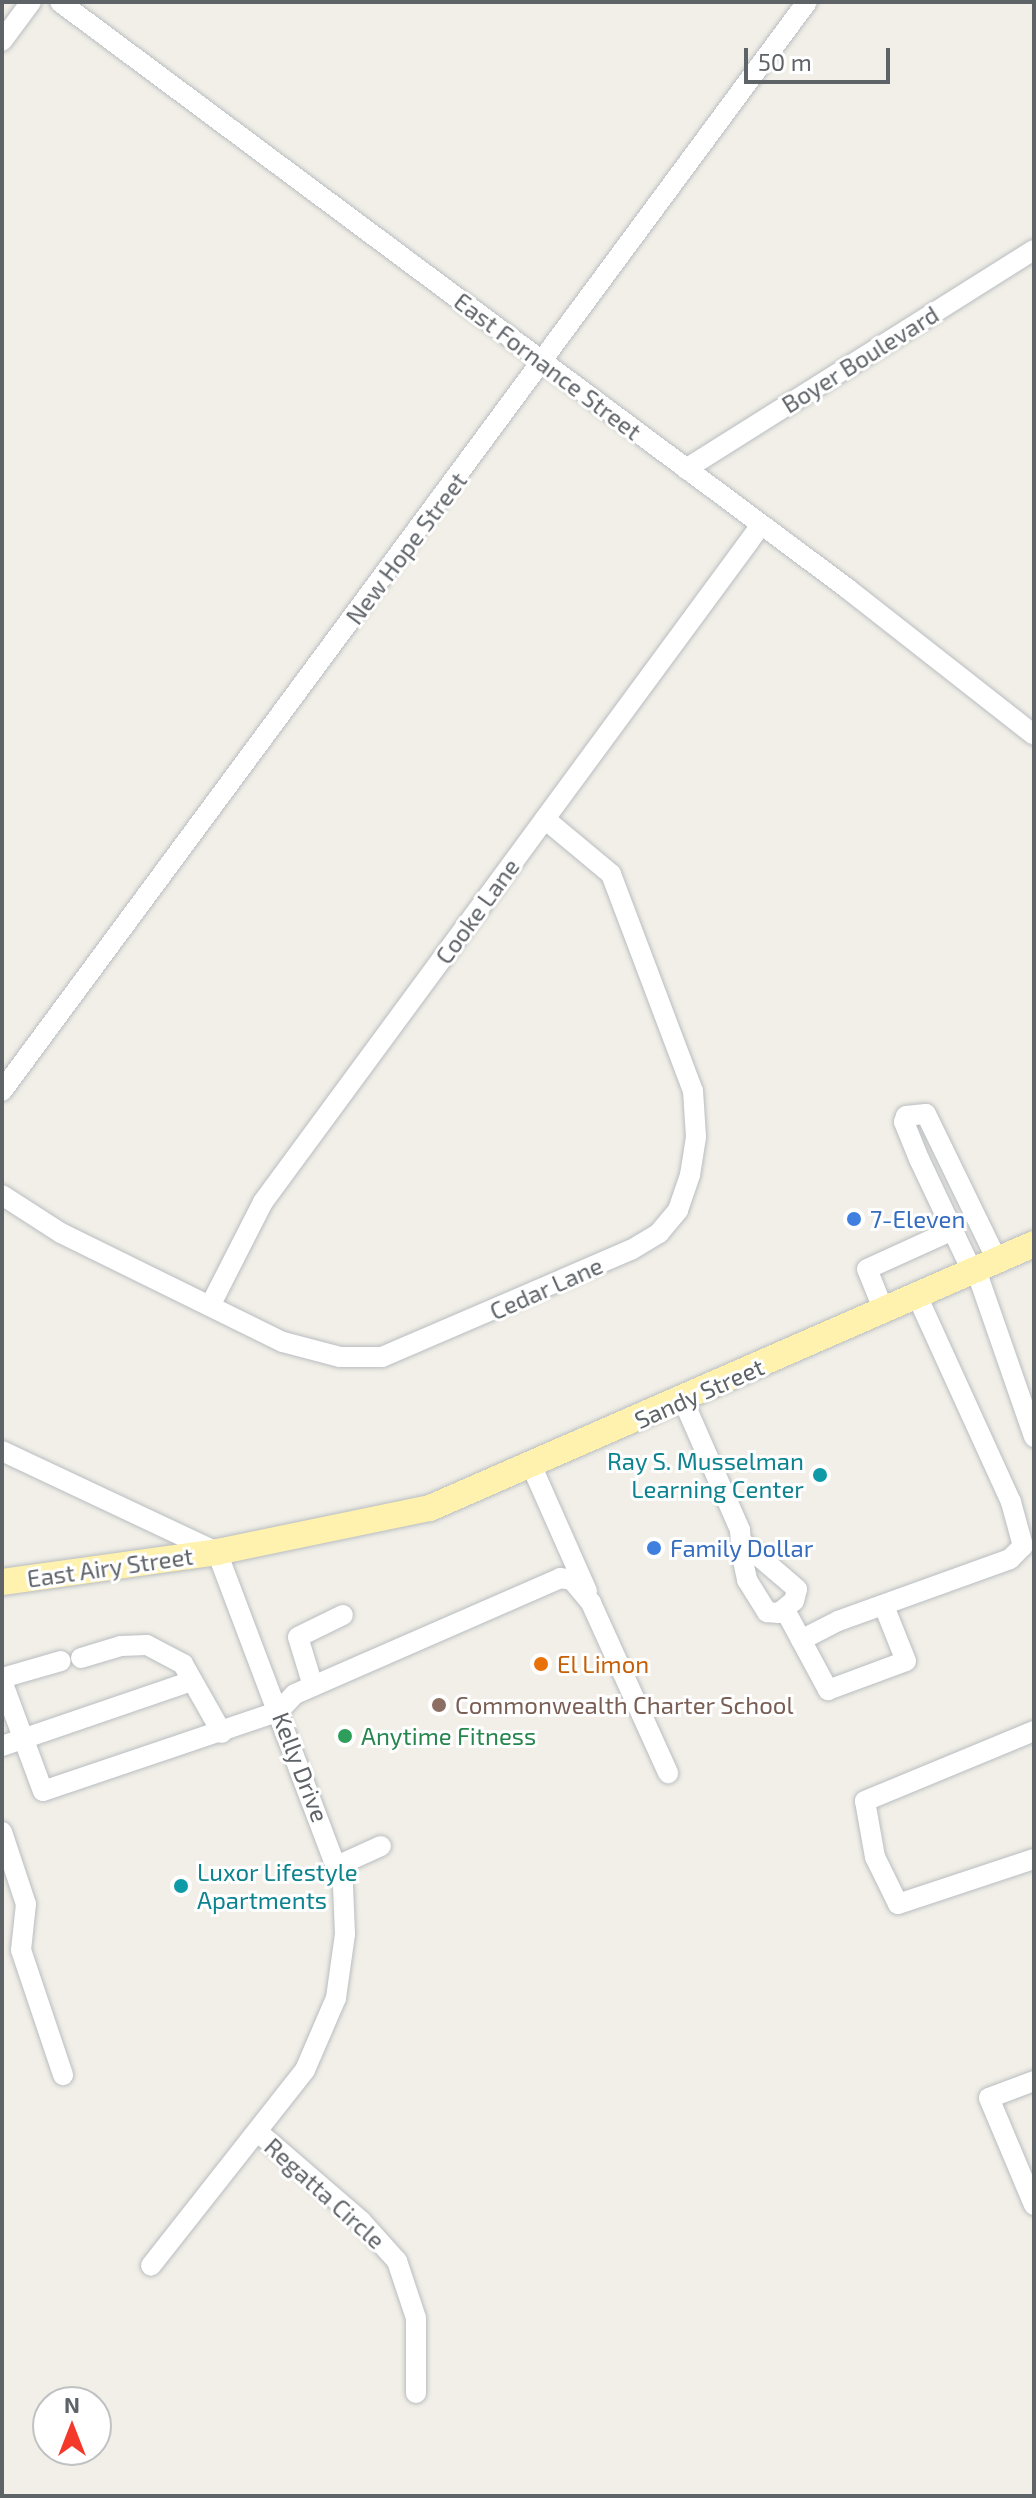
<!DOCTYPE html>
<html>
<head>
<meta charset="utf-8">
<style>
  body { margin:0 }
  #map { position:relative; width:1036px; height:2498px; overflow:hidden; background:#f1efe7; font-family:"Exo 2",sans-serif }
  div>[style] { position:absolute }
  .roads { filter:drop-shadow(0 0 2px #b9bdc1) drop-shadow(0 0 2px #b9bdc1) }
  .minor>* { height:20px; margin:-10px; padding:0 10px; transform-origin:10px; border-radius:10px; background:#fff }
  .major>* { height:26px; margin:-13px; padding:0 13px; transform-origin:13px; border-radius:13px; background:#fff2ae }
  .dots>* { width:22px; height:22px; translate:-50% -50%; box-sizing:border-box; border:4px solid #fff; border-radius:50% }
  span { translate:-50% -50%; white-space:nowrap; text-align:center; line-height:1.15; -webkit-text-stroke:6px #fff; paint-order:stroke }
  .street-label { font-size:24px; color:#5e6368 }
  .shop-label { font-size:24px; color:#366cbe }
  .left { translate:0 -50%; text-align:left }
  .culture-label { font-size:24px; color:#0d838f }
  .right { translate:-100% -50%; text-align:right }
  .food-label { font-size:24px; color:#c56008 }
  .education-label { font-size:24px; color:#785e54 }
  .leisure-label { font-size:24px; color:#27864d }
  .frame { position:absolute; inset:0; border:4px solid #5e6368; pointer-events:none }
  .north { position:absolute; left:32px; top:2386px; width:80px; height:80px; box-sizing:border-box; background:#fff; border:2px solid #bfc1c3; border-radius:50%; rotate:0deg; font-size:22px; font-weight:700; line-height:32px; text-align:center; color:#5e6368 }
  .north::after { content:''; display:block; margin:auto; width:28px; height:36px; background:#f4392b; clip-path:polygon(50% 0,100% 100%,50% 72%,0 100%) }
  .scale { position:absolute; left:744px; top:48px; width:146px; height:36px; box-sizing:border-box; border:4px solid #5e6368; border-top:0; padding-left:10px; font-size:24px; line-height:28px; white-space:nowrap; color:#5e6368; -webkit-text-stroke:6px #fff; paint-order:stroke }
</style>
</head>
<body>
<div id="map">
  <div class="roads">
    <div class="minor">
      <i style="left:60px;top:2px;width:983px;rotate:36.68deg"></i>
      <i style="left:848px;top:589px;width:236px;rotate:38.1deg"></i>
      <i style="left:2px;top:41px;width:49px;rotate:-53.4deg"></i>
      <i style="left:686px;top:469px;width:411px;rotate:-32.2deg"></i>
      <i style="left:2px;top:1091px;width:1354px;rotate:-53.53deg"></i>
      <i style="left:2px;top:1195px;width:70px;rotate:32.8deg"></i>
      <i style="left:61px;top:1233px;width:247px;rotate:26.2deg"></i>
      <i style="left:283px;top:1342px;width:59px;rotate:14.7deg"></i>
      <i style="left:340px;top:1357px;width:42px"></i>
      <i style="left:382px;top:1357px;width:271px;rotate:-23.3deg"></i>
      <i style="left:631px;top:1250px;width:33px;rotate:-31deg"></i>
      <i style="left:659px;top:1233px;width:30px;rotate:-50deg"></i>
      <i style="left:678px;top:1210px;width:37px;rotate:-71deg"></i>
      <i style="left:690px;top:1175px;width:38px;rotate:-81deg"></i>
      <i style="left:696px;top:1137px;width:46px;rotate:-93.7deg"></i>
      <i style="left:693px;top:1091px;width:232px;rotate:-110.7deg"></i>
      <i style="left:611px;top:874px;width:86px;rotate:-140.2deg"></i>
      <i style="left:976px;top:1270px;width:177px;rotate:70.8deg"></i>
      <i style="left:972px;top:1271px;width:124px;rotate:-115.3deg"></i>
      <i style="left:919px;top:1159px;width:40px;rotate:-112deg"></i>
      <i style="left:904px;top:1122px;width:6px;rotate:-72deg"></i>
      <i style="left:906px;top:1116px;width:20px;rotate:-6deg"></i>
      <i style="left:926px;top:1114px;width:162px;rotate:64.1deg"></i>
      <i style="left:210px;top:1306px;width:117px;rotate:-63deg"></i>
      <i style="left:263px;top:1202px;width:840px;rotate:-53.66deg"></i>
      <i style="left:884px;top:1311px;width:45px;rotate:-112deg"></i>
      <i style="left:867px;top:1269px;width:94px;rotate:-24.4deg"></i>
      <i style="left:683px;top:1400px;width:142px;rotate:66.3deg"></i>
      <i style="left:740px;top:1530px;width:26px;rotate:86deg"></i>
      <i style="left:742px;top:1556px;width:25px;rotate:78deg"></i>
      <i style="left:747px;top:1580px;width:38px;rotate:58deg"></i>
      <i style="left:767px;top:1612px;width:12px;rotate:5deg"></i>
      <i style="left:779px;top:1613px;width:19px;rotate:-39deg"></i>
      <i style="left:794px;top:1601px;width:12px;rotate:-76deg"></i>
      <i style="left:797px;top:1589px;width:74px;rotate:-139.4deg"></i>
      <i style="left:2px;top:1451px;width:238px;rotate:25.2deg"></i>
      <i style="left:217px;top:1552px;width:357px;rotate:69.3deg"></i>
      <i style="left:343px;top:1886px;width:48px;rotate:87.6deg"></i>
      <i style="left:345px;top:1934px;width:65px;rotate:98deg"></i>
      <i style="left:336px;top:1998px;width:78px;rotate:113.3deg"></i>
      <i style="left:305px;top:2070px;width:249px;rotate:128.2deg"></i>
      <i style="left:532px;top:1467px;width:136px;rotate:66.1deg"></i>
      <i style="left:785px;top:1610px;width:91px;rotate:61.7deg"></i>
      <i style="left:828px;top:1690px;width:83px;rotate:-20.4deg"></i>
      <i style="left:906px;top:1661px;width:59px;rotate:-111.8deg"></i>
      <i style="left:801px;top:1640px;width:42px;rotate:-27.2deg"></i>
      <i style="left:838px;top:1621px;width:183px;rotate:-19.8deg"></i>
      <i style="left:1010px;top:1559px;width:18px;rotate:-45deg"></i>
      <i style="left:1023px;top:1546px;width:46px;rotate:-105.3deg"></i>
      <i style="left:1011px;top:1502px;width:226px;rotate:-114.5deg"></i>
      <i style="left:81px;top:1658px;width:42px;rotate:-16.7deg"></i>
      <i style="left:121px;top:1646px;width:26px;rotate:-2deg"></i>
      <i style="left:147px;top:1645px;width:41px;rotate:27.8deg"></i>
      <i style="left:183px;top:1664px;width:79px;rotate:60.5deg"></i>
      <i style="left:2px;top:1678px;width:61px;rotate:-16.1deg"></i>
      <i style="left:2px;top:1681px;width:117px;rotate:69.6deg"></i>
      <i style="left:43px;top:1791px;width:249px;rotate:-18.7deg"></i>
      <i style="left:279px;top:1711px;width:23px;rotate:-47deg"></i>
      <i style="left:295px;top:1694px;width:289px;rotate:-23.6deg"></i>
      <i style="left:560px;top:1578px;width:12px;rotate:9deg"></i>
      <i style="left:572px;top:1580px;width:30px;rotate:50deg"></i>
      <i style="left:591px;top:1603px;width:187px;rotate:65.6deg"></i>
      <i style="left:313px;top:1686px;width:51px;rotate:-107deg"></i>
      <i style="left:298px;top:1637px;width:50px;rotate:-26.1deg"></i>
      <i style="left:1034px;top:1731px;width:183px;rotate:157.5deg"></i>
      <i style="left:865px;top:1801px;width:57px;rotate:79.9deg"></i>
      <i style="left:875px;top:1857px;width:52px;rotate:63.9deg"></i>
      <i style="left:898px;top:1904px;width:143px;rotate:-18.3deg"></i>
      <i style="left:2px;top:1746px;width:201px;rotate:-18.9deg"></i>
      <i style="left:2px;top:1832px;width:76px;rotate:71.6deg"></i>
      <i style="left:26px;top:1904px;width:46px;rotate:96.2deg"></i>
      <i style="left:21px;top:1950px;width:132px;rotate:71.4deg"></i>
      <i style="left:339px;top:1865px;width:46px;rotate:-24.3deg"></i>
      <i style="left:1034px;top:2081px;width:48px;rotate:159.3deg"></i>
      <i style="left:989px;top:2098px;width:116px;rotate:67.2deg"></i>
      <i style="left:258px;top:2132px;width:136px;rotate:40.8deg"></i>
      <i style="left:361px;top:2221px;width:54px;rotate:48deg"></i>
      <i style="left:397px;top:2261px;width:60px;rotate:71.6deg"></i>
      <i style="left:416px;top:2318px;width:75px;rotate:90deg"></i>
    </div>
    <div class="major">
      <i style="left:2px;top:1582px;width:217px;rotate:-7.9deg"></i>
      <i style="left:217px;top:1552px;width:217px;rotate:-11.7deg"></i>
      <i style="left:430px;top:1508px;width:659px;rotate:-23.61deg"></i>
    </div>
  </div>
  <div class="dots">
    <i style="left:854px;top:1219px;background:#3f7fe0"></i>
    <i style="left:820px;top:1475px;background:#0f9aa8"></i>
    <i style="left:654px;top:1548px;background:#3f7fe0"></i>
    <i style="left:541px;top:1664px;background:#e8710a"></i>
    <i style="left:439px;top:1705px;background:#8d6e63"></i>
    <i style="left:345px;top:1736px;background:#2e9e5b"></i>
    <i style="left:181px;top:1886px;background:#0f9aa8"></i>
  </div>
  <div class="street-label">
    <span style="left:860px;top:359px;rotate:-32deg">Boyer Boulevard</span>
    <span style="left:548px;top:366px;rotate:37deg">East Fornance Street</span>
    <span style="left:406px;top:548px;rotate:-53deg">New Hope Street</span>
    <span style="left:477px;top:911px;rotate:-54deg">Cooke Lane</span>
    <span style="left:546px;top:1288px;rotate:-24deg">Cedar Lane</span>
    <span style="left:699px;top:1393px;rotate:-24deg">Sandy Street</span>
    <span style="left:110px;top:1567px;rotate:-8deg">East Airy Street</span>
    <span style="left:301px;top:1767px;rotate:69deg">Kelly Drive</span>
    <span style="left:325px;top:2193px;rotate:42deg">Regatta Circle</span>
  </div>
  <div class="shop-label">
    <span class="left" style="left:870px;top:1219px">7-Eleven</span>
    <span class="left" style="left:670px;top:1548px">Family Dollar</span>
  </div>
  <div class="culture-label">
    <span class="right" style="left:804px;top:1475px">Ray S. Musselman<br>Learning Center</span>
    <span class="left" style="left:197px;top:1886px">Luxor Lifestyle<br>Apartments</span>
  </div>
  <div class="food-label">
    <span class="left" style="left:557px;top:1664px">El Limon</span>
  </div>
  <div class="education-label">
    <span class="left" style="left:455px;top:1705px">Commonwealth Charter School</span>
  </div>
  <div class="leisure-label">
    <span class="left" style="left:361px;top:1736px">Anytime Fitness</span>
  </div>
  <div class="frame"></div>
  <div class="north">N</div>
  <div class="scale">50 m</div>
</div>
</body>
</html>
